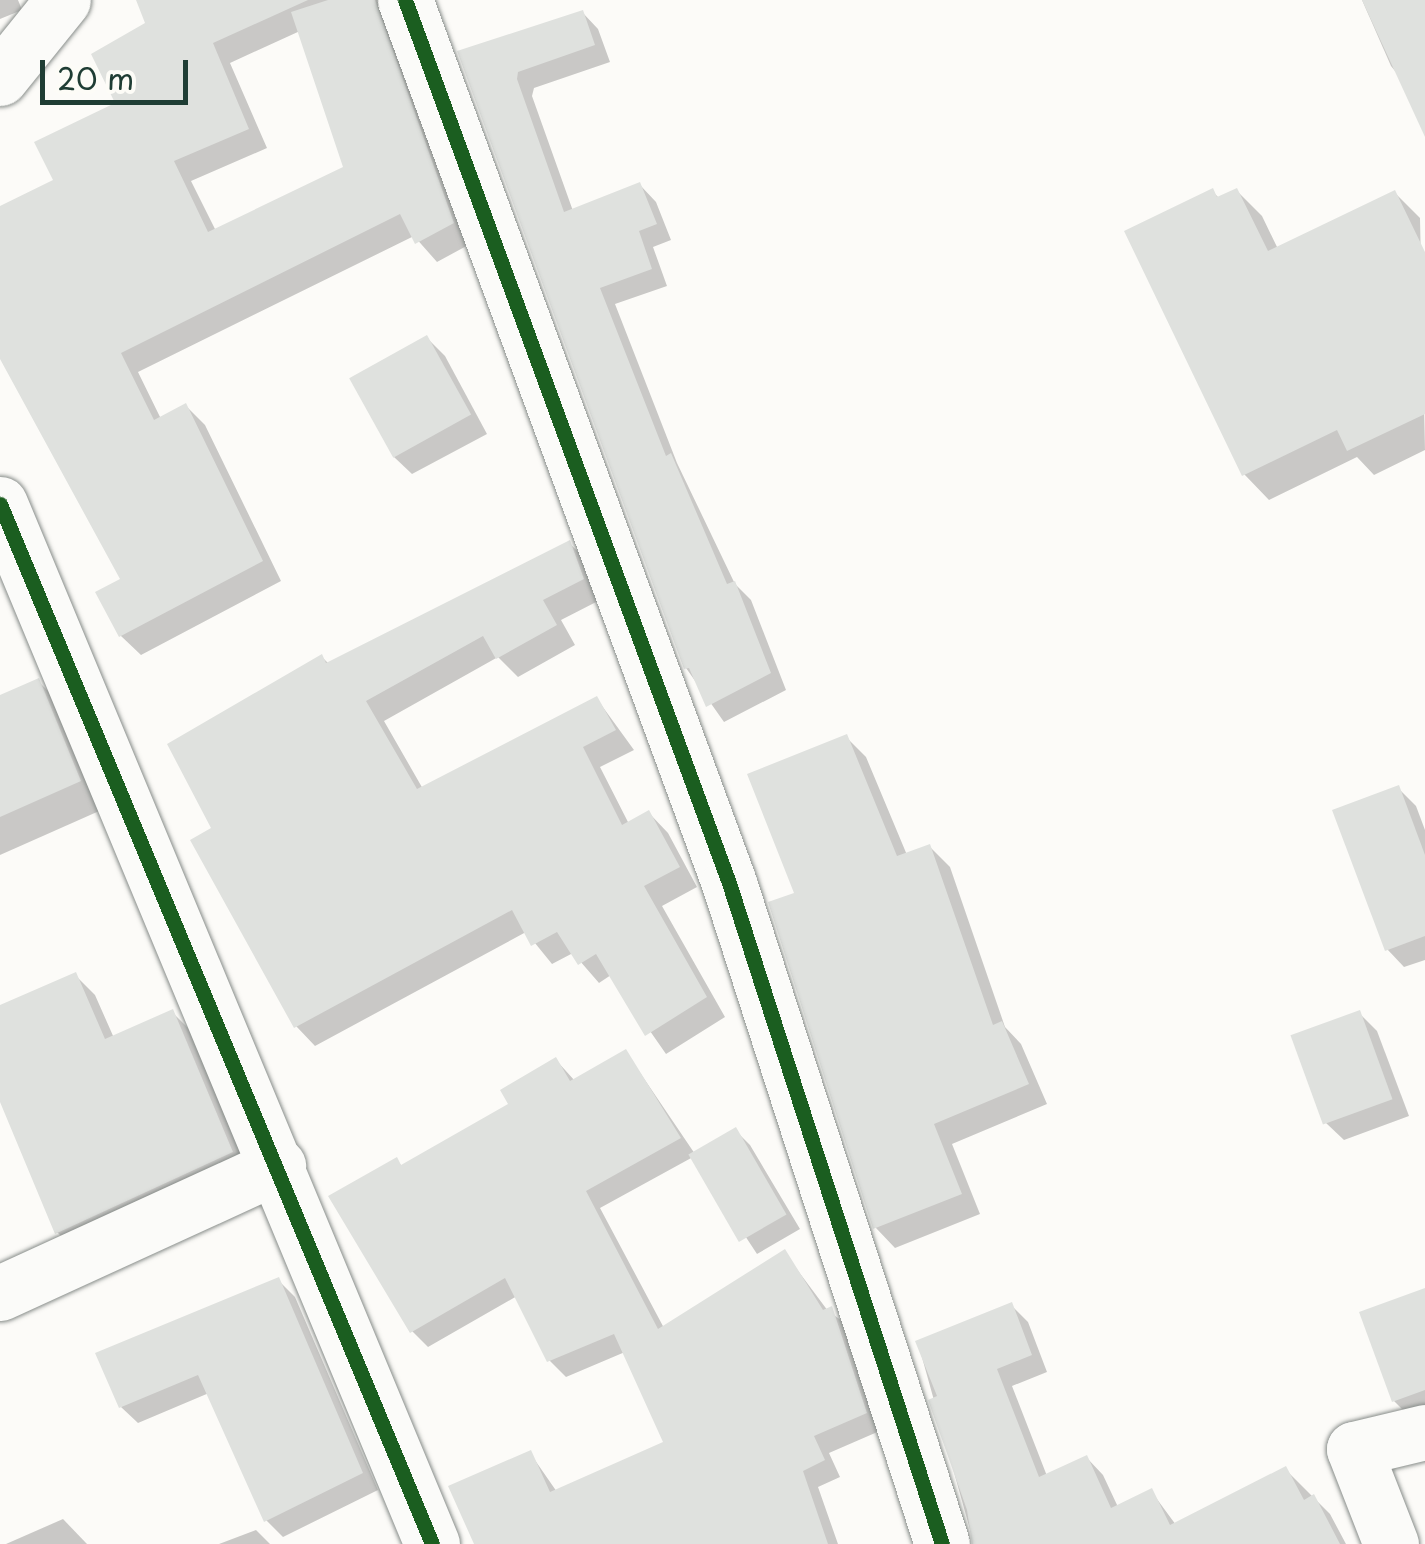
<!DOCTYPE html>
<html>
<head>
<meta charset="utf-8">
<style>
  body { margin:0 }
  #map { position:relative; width:1425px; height:1544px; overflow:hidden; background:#fcfbf8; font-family:"Playpen Sans",sans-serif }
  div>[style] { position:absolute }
  .shadow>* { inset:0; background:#0003 }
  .building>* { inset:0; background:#dfe1de; transform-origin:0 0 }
  .roads { filter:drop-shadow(0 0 2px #888d8a) drop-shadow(0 0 2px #888d8a) }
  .minor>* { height:55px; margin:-27.5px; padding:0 27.5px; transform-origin:27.5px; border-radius:27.5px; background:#fbfbf9 }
  .cycleway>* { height:15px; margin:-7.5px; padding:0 7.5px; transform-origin:7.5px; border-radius:7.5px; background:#1b5e20 }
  span { translate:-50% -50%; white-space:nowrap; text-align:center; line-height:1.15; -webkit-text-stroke:8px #fdfcf7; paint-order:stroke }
  .scale { position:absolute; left:40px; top:60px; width:148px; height:45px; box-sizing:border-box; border:5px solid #1f3d34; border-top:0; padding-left:12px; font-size:30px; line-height:35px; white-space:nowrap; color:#1f3d34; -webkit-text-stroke:8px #fdfcf7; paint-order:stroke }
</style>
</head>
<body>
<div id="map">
  <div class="shadow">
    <i style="clip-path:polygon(0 0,18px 0,22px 10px,0 19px)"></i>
    <i style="clip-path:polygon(evenodd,138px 0,405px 0,472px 243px,437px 262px,414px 236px,138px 372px,161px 419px,186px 406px,205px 425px,281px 581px,141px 655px,121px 636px,99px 593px,123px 580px,0 353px,0 209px,56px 181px,118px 104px,148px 24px,138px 0,300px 31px,346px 168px,216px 231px,191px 181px,267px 148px,230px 63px,300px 31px)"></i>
    <i style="clip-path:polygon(1362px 0,1425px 0,1425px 108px,1391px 66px)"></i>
    <i style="clip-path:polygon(582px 12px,598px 29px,610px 62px,534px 88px,532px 96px,573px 211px,640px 185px,656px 202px,671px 240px,653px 247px,667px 286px,615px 304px,677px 463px,735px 584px,751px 600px,786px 690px,724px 722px,686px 668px,460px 53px)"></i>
    <i style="clip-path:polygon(1212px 191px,1220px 199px,1237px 191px,1262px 216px,1278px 249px,1395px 193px,1420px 218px,1425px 450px,1374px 475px,1357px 457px,1269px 500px,1244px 474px)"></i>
    <i style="clip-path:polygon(427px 338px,445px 356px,487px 434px,412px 474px,394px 457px)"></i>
    <i style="clip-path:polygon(569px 543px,589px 562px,602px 599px,561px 620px,575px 645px,518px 677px,498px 657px,384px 721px,423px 789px,597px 699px,634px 750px,600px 767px,629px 824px,649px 813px,668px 833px,697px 887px,662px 906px,725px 1017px,666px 1054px,611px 975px,599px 983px,573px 953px,552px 964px,526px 932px,315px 1046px,296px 1026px,215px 829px,322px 657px,329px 664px)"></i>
    <i style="clip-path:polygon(38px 681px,64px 707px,106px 808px,0 855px,0 698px)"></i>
    <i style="clip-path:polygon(846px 737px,866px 757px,907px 855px,930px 847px,950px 867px,1005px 1027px,1021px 1044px,1047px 1104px,952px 1144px,980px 1214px,895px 1248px,876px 1228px,797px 894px)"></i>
    <i style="clip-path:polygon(1398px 788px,1416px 806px,1425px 830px,1425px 960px,1404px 967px,1387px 949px)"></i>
    <i style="clip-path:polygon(75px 975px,95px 995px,114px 1038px,172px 1012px,192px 1032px,252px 1172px,77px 1252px,57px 1232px,0 1090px,0 1008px)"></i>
    <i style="clip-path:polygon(1359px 1013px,1377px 1031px,1409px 1116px,1344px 1140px,1326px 1123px)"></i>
    <i style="clip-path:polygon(626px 1052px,695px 1154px,735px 1130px,750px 1145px,800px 1229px,757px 1254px,693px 1157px,600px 1208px,664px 1328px,784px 1252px,828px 1311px,848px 1325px,882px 1430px,829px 1453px,840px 1477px,818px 1487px,838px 1544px,478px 1544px,530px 1453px,557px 1492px,666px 1443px,625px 1352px,566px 1377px,549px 1360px,517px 1296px,428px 1347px,412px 1331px,396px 1160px,403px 1167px,512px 1105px,556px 1060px,575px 1081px)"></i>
    <i style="clip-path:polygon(278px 1280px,295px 1297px,378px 1490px,283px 1537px,266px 1520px,209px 1393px,138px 1423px,121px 1407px)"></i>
    <i style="clip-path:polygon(1425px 1290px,1425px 1410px,1409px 1416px,1394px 1401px)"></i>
    <i style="clip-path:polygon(1011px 1305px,1028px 1322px,1047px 1372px,1012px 1386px,1047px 1476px,1087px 1458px,1103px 1475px,1118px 1507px,1151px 1491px,1176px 1525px,1285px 1469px,1330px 1514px,1346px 1544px,974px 1544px,918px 1343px)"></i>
    <i style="clip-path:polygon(63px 1519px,87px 1544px,6px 1544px)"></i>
    <i style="clip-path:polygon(256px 1530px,270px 1544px,219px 1544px)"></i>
  </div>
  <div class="building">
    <i style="clip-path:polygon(136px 0,308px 0,213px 43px,249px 129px,174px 161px,208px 232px,343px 167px,291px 12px,328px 0,375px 0,454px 223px,415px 244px,400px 214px,121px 353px,154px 420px,186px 403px,263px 561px,119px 637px,95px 592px,120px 579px,0 359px,0 206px,53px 180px,34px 142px,115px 103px,91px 54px,145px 23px)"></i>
    <i style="clip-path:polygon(1362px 0,1425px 0,1425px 137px)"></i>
    <i style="clip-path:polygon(583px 10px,595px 45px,518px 72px,517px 79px,564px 212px,640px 182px,657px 224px,639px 231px,652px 269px,600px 288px,666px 456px,671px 453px,727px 584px,735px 581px,771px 673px,706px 707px,689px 668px,684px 669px,457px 51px)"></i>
    <i style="clip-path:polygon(1213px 188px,1217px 197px,1237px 188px,1268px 251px,1395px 190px,1425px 252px,1425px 414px,1347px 451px,1337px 430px,1242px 476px,1124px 231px)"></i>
    <i style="left:427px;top:335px;width:91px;height:89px;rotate:61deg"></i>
    <i style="clip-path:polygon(570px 540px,584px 579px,543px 600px,557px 625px,496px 659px,483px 636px,366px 701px,417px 789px,597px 696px,616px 730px,583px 747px,622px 825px,649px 810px,680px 867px,644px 886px,707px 997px,645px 1036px,596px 954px,578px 965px,557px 932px,531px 946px,512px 910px,294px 1028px,190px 840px,211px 828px,167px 744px,322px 654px,326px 663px)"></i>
    <i style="clip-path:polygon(39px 678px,81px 781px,0 817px,0 695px)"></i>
    <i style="clip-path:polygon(847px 734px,897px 856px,930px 844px,993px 1025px,1002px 1021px,1029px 1084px,934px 1124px,962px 1194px,873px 1229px,768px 902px,794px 893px,747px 774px)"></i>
    <i style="clip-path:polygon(1399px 785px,1425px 855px,1425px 936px,1385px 951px,1332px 810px)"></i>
    <i style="clip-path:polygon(76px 972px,105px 1039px,173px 1009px,233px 1152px,55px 1234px,0 1102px,0 1005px)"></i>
    <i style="left:1360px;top:1010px;width:95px;height:74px;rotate:70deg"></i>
    <i style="clip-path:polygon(626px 1049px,681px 1138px,586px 1191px,658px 1329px,785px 1249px,823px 1310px,832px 1306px,867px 1413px,814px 1436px,825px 1460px,803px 1471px,828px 1544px,474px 1544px,448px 1486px,531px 1450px,550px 1492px,663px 1442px,614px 1334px,547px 1362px,505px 1278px,410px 1333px,328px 1196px,397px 1157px,401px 1165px,508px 1104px,500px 1090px,556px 1057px,570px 1081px)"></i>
    <i style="left:736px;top:1127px;width:101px;height:55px;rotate:60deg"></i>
    <i style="clip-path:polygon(279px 1277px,363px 1473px,264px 1522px,198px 1375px,119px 1408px,95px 1353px)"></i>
    <i style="clip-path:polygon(1425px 1288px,1425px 1390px,1392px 1402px,1359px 1312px)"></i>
    <i style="clip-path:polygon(1012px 1302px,1032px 1355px,997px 1369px,1039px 1477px,1087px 1455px,1111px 1508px,1152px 1488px,1170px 1525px,1286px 1466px,1304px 1500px,1314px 1494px,1340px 1544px,972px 1544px,967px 1510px,928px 1400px,937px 1396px,915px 1341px)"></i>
  </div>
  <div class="roads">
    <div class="minor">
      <i style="left:405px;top:0;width:941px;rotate:69.85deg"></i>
      <i style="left:729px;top:883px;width:694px;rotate:72.14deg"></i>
      <i style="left:0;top:78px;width:100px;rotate:-51.1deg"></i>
      <i style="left:0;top:504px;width:1126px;rotate:67.44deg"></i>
      <i style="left:0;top:1293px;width:306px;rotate:-24.6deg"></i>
      <i style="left:1391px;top:1544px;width:102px;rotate:-111.3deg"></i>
      <i style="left:1354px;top:1449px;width:73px;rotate:-13.5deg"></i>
    </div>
  </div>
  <div class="cycleway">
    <i style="left:405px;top:0;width:941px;rotate:69.85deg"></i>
    <i style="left:729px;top:883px;width:694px;rotate:72.14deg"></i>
    <i style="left:0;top:504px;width:1126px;rotate:67.44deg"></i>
  </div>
  <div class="scale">20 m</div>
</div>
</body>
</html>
